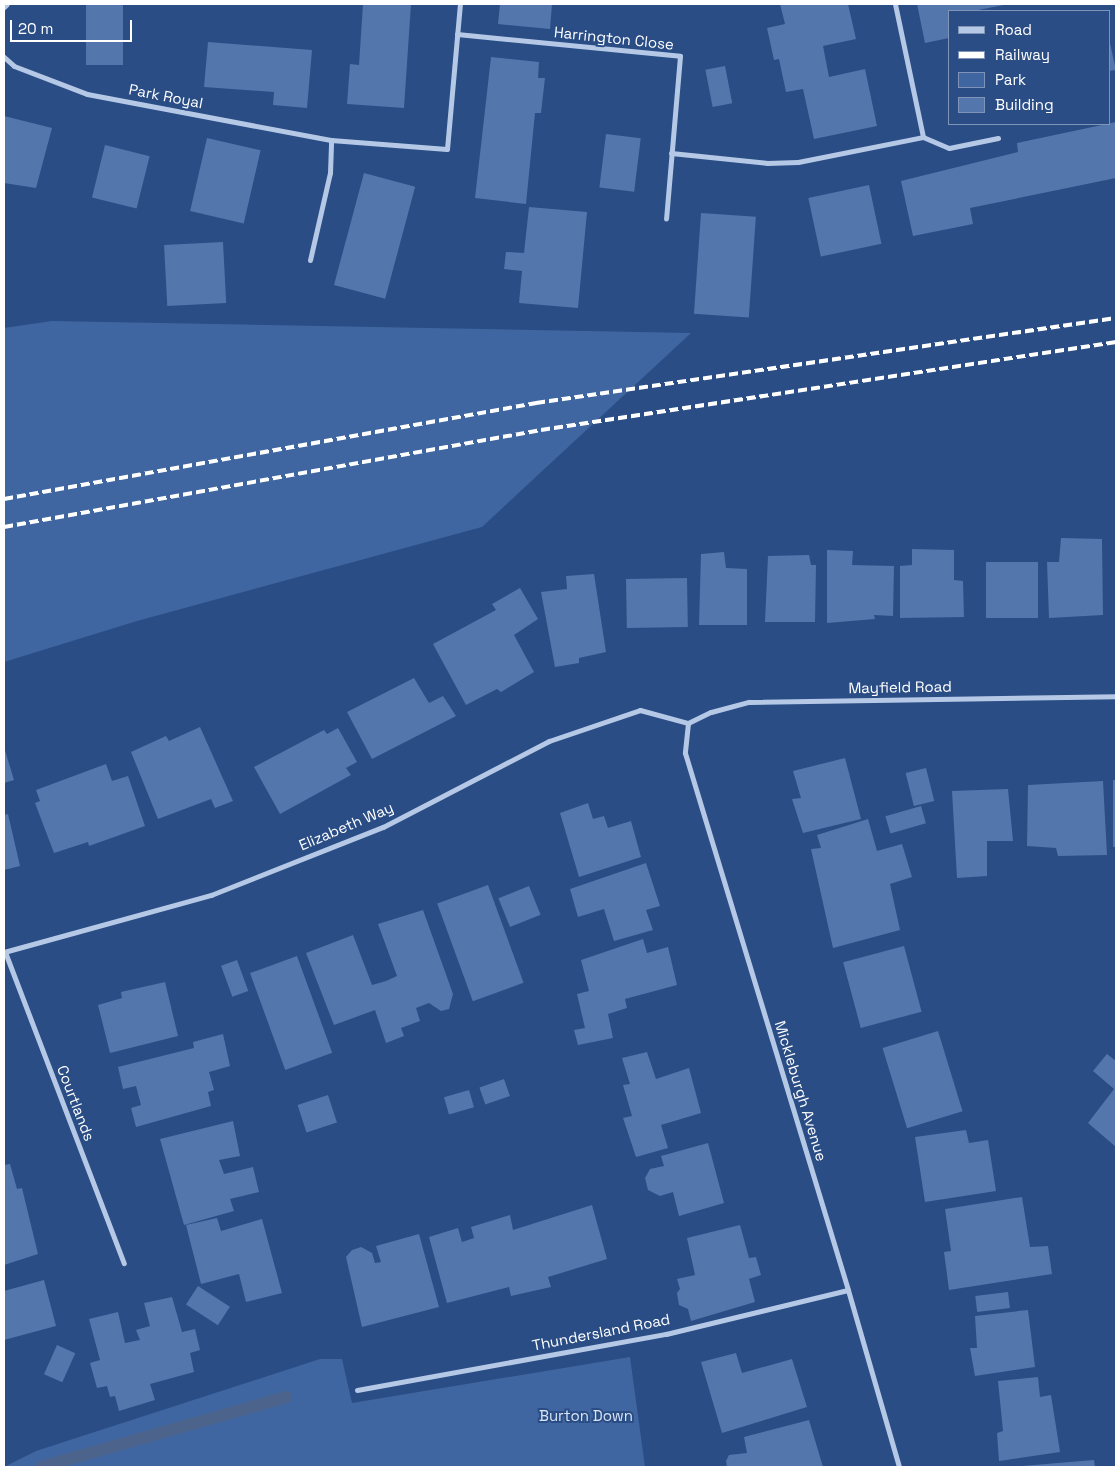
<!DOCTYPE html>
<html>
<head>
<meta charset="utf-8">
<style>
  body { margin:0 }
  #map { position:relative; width:1120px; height:1471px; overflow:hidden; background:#2a4d85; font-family:"Space Grotesk",sans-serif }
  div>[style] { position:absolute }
  .green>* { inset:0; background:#3f66a1 }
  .stream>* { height:12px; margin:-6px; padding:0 6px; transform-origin:6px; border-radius:6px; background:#4c648c }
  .building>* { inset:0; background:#5376ac; transform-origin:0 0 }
  .street>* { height:5px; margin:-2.5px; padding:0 2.5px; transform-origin:2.5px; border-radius:2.5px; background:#b5c9e7 }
  .rail>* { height:4px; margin-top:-2px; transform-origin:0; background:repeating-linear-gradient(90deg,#fff 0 9px,transparent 0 13px) }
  span { translate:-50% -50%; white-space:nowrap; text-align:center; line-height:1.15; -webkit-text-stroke:4px #2a4d85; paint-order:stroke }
  .street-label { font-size:15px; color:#fff }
  .park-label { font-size:15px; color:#d9e4f6 }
  .frame { position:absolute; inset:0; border:5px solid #fff; pointer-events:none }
  .legend { position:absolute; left:948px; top:10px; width:162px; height:115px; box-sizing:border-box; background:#2a4d85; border:1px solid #7f94b6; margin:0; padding:6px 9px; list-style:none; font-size:15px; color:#fff }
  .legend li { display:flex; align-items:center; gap:10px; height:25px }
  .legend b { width:25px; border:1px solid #7f94b6 }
  .scale { position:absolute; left:10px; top:20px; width:122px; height:22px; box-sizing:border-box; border:2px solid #fff; border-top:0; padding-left:6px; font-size:15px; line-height:18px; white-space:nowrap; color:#fff; -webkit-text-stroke:4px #2a4d85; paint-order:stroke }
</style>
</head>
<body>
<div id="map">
  <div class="green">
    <i style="clip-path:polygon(52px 321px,691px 333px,482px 527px,137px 621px,4px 662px,4px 328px)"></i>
    <i style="clip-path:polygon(630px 1357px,645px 1467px,4px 1467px,36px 1451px,320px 1359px,342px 1359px,352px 1403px)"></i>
  </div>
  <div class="stream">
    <i style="left:41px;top:1467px;width:255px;rotate:-15.9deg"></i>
  </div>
  <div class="building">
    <i style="left:86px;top:4px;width:37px;height:61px"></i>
    <i style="clip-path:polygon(363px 4px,411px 4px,404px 108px,347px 104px,350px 64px,359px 65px)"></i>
    <i style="clip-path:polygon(500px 4px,552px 4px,550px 29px,498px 24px)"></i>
    <i style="clip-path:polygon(780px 4px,848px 4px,856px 39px,823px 46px,829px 77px,865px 69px,877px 126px,814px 139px,803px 89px,786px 92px,779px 59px,774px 60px,767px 28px,785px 24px)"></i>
    <i style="clip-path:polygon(917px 4px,1004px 4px,1004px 5px,973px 11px,949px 11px,949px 38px,925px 43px)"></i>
    <i style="clip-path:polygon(1109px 39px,1116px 70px,1109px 71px)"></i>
    <i style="clip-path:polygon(208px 42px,312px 50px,307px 108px,273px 105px,274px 92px,204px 87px)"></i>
    <i style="clip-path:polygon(491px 57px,539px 62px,538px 78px,545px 78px,541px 113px,535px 113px,526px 204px,475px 198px)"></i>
    <i style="left:725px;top:66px;width:38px;height:20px;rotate:79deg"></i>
    <i style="clip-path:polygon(4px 116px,52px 128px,36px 188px,4px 183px)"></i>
    <i style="clip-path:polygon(1116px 122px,1116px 178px,970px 208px,973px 224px,913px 236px,901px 181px,1018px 152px,1017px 143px)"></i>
    <i style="left:606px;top:134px;width:35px;height:54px;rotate:7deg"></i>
    <i style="left:207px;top:138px;width:55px;height:75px;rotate:13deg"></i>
    <i style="left:105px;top:145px;width:46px;height:54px;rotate:14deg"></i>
    <i style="left:364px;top:173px;width:53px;height:116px;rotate:15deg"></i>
    <i style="left:869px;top:185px;width:60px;height:62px;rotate:78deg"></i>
    <i style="clip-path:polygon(529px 207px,587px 212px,578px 308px,519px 303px,522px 271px,504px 269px,506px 252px,524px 253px)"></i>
    <i style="left:701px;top:213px;width:55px;height:101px;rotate:4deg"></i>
    <i style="left:223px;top:242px;width:61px;height:59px;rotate:87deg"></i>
    <i style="clip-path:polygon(1061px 538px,1102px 539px,1103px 615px,1049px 618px,1047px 562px,1059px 562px)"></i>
    <i style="clip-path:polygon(912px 549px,954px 550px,954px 580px,963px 581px,964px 617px,900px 618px,900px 566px,912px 565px)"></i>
    <i style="clip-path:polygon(827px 550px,853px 551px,852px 565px,894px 566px,893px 616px,874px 615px,875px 619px,827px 623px)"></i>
    <i style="clip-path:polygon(724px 552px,726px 568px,747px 569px,747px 625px,699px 625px,701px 554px)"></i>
    <i style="clip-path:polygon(809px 555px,811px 565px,816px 565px,815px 622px,765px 622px,768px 556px)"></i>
    <i style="left:986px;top:562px;width:52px;height:56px"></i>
    <i style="clip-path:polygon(594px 574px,606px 652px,579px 658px,579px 663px,555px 667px,541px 592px,567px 589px,566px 576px)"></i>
    <i style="left:687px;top:578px;width:49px;height:61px;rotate:89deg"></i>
    <i style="clip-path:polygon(520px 588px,538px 619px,514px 635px,534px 672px,501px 692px,497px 689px,466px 705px,433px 644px,496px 610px,492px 604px)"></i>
    <i style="clip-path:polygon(414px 678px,429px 703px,443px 696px,456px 716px,372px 759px,347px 712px)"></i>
    <i style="clip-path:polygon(200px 727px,233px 801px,215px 808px,211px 799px,158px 819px,131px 752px,166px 736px,169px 741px)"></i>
    <i style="clip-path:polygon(338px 728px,357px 762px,346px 768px,351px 775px,280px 814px,254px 767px,324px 730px,327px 734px)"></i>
    <i style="clip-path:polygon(4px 747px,14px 780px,4px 783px)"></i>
    <i style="clip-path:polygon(845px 758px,861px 819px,803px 833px,792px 799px,801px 798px,793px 771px)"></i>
    <i style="clip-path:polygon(106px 764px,112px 781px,128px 776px,145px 826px,89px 846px,88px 842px,54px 853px,35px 803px,40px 801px,36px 790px)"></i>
    <i style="left:926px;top:768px;width:34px;height:21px;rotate:76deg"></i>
    <i style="left:1113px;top:780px;width:3px;height:67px"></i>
    <i style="clip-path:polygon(1103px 781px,1107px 855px,1058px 856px,1056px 848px,1027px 846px,1028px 785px)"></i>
    <i style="clip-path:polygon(1008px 789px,1013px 841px,987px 841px,987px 876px,957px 878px,952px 791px)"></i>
    <i style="clip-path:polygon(588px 803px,593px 819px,604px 816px,608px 828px,631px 821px,641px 857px,579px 877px,560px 813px)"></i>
    <i style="left:921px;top:806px;width:18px;height:37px;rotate:74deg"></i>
    <i style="clip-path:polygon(8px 814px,20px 866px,4px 870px,4px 815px)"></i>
    <i style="clip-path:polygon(868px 819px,877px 851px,902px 844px,912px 877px,890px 884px,900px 930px,833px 948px,811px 849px,821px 848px,817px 835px)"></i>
    <i style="clip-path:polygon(646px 863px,660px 906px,646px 910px,653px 930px,614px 941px,604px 909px,578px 917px,570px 889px)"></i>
    <i style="left:488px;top:885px;width:104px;height:54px;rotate:70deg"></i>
    <i style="left:529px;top:886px;width:31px;height:33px;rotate:68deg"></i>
    <i style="clip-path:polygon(423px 910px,453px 994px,449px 1009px,441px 1011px,429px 1003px,416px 1008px,420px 1021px,401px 1028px,404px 1036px,386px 1043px,375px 1010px,334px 1025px,306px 953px,353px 935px,372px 985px,386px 981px,397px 976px,378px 924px)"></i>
    <i style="clip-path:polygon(643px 939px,647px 953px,668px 947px,677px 985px,625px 999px,627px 1008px,608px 1014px,613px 1038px,578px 1045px,574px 1030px,585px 1028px,577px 994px,589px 991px,581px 960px)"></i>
    <i style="left:904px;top:946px;width:68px;height:63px;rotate:75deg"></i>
    <i style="left:297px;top:956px;width:103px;height:50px;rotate:70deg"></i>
    <i style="left:237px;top:960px;width:33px;height:17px;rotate:70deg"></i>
    <i style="clip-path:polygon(165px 982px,178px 1036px,110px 1053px,98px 1005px,122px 998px,121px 992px)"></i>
    <i style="left:938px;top:1031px;width:84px;height:58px;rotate:73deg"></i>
    <i style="clip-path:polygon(223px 1034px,230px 1066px,209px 1072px,214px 1090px,208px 1092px,211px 1106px,136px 1127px,131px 1108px,141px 1105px,136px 1086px,123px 1089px,118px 1067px,194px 1048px,193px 1042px)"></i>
    <i style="clip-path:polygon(647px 1052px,656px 1079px,689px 1068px,701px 1113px,661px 1125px,668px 1148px,636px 1157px,623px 1118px,632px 1116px,623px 1085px,630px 1084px,622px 1058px)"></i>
    <i style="clip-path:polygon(1107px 1054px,1116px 1061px,1116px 1147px,1088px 1123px,1114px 1089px,1093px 1071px)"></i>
    <i style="left:504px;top:1079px;width:18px;height:26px;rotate:71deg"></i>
    <i style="left:469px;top:1090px;width:18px;height:26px;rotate:74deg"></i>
    <i style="left:328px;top:1095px;width:29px;height:32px;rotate:72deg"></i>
    <i style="clip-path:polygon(233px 1121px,240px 1156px,219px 1160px,224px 1174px,253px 1167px,259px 1192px,230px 1199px,234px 1211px,184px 1225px,160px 1139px)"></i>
    <i style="clip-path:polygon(966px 1130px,969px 1143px,988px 1140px,996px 1191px,925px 1202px,915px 1137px)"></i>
    <i style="clip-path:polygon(708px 1143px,724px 1203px,679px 1216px,673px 1192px,660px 1196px,648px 1190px,645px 1178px,650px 1169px,664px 1166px,661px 1156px)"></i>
    <i style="clip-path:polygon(10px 1164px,17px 1189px,22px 1188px,38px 1254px,4px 1265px,4px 1165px)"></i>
    <i style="clip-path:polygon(1022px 1197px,1030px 1247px,1048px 1246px,1052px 1274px,949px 1290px,944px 1252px,951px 1251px,945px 1209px)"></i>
    <i style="clip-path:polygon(592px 1205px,607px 1259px,548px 1277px,551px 1287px,511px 1296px,509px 1287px,447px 1303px,429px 1237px,458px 1228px,462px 1242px,474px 1238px,471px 1227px,510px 1215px,513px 1230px)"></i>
    <i style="clip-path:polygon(217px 1218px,221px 1231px,262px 1219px,282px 1293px,246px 1302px,239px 1274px,201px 1284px,186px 1225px)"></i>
    <i style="clip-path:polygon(740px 1225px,749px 1258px,756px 1257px,761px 1275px,749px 1279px,755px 1302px,691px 1321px,688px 1309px,679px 1305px,677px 1293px,680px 1289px,677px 1279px,695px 1275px,687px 1238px)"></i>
    <i style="clip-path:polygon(419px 1234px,439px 1307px,362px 1327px,346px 1257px,352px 1250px,361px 1247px,372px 1253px,375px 1263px,381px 1262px,376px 1246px)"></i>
    <i style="clip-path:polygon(44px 1280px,56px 1326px,4px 1340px,4px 1291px)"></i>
    <i style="left:198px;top:1286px;width:38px;height:22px;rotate:33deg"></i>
    <i style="left:1008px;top:1292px;width:16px;height:33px;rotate:83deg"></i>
    <i style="clip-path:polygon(172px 1297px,182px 1332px,195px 1329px,200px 1350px,190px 1353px,194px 1372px,150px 1384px,155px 1400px,119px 1411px,115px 1396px,110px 1397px,107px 1386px,97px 1388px,90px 1363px,100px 1360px,89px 1319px,118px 1312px,125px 1343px,140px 1340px,136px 1330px,150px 1326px,144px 1303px)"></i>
    <i style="clip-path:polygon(1028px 1310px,1035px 1367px,975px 1376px,970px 1348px,977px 1348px,975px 1316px)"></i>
    <i style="left:57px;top:1345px;width:20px;height:32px;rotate:24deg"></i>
    <i style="clip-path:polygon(736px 1353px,742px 1373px,792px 1359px,807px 1407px,722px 1433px,701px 1362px)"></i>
    <i style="clip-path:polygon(1038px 1377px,1040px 1397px,1051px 1395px,1060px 1452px,999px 1461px,997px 1433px,1003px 1431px,998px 1381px)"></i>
    <i style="clip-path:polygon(809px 1420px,823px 1467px,727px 1467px,726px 1461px,729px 1455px,747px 1453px,744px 1437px)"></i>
    <i style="clip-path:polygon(1094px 1460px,1095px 1467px,1022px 1467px,1022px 1466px)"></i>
  </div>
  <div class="street">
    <i style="left:895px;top:4px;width:136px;rotate:78.1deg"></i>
    <i style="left:4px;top:7px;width:4px;rotate:-45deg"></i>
    <i style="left:457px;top:34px;width:224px;rotate:5.6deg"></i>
    <i style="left:680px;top:56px;width:163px;rotate:94.9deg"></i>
    <i style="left:4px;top:57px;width:13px;rotate:42deg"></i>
    <i style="left:14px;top:66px;width:78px;rotate:21deg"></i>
    <i style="left:87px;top:94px;width:248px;rotate:10.7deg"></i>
    <i style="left:331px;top:140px;width:116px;rotate:4.4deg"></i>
    <i style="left:447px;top:149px;width:146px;rotate:-84.9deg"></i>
    <i style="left:671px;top:153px;width:97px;rotate:5.9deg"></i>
    <i style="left:767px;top:163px;width:31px;rotate:-2deg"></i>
    <i style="left:798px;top:162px;width:127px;rotate:-11.3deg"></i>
    <i style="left:923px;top:137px;width:28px;rotate:23deg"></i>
    <i style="left:949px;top:148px;width:50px;rotate:-11.5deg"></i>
    <i style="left:310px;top:260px;width:89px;rotate:-77.1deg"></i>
    <i style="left:330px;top:173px;width:33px;rotate:-88deg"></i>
    <i style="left:688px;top:723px;width:30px;rotate:96deg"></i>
    <i style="left:685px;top:753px;width:561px;rotate:73.11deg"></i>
    <i style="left:848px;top:1290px;width:184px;rotate:73.9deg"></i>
    <i style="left:688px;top:723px;width:25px;rotate:-26deg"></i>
    <i style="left:711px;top:712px;width:39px;rotate:-15deg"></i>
    <i style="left:749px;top:702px;width:367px;rotate:-0.9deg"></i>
    <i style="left:4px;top:952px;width:215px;rotate:-15.4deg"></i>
    <i style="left:211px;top:895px;width:185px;rotate:-21.6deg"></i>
    <i style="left:383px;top:827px;width:187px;rotate:-27.4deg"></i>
    <i style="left:549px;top:741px;width:96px;rotate:-18.8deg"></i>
    <i style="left:640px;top:710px;width:50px;rotate:15.2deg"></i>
    <i style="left:5px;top:952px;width:333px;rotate:69.1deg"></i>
    <i style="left:357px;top:1390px;width:314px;rotate:-10.3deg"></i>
    <i style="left:666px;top:1334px;width:187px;rotate:-13.6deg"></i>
  </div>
  <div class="rail">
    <i style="left:4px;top:499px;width:541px;rotate:-10.23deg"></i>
    <i style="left:536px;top:403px;width:586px;rotate:-8.34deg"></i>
    <i style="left:4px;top:527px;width:546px;rotate:-10.24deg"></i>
    <i style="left:541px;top:430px;width:582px;rotate:-8.7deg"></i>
  </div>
  <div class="street-label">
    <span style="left:614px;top:38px;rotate:6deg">Harrington Close</span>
    <span style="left:166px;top:96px;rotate:11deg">Park Royal</span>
    <span style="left:900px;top:687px;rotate:-1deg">Mayfield Road</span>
    <span style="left:346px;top:826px;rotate:-23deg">Elizabeth Way</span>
    <span style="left:801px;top:1091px;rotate:73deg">Mickleburgh Avenue</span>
    <span style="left:76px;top:1103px;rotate:69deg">Courtlands</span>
    <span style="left:601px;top:1332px;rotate:-11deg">Thundersland Road</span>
  </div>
  <div class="park-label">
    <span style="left:586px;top:1416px">Burton Down</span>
  </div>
  <div class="frame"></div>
  <ul class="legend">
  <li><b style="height:6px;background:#b5c9e7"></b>Road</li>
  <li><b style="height:6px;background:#fff"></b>Railway</li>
  <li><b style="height:14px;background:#3f66a1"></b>Park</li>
  <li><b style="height:14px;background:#5376ac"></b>Building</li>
  </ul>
  <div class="scale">20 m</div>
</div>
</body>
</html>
